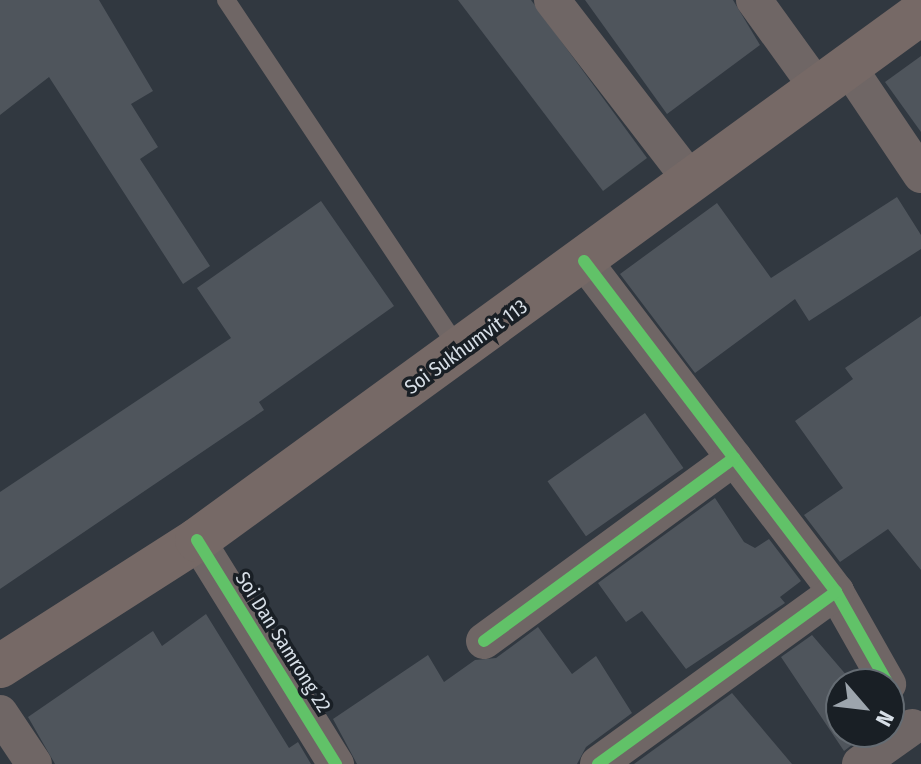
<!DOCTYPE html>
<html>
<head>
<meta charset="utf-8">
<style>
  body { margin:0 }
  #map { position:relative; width:921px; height:764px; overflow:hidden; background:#313840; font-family:"Fira Sans Condensed",sans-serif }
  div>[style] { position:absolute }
  .building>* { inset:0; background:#4f555c; transform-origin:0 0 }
  .lane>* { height:18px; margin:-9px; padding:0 9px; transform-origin:9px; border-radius:9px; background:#6f6665 }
  .street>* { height:36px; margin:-18px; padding:0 18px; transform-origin:18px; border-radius:18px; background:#6f6665 }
  .secondary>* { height:44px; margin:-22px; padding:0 22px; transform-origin:22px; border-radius:22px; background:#766966 }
  .cycleway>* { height:12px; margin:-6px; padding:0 6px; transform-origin:6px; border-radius:6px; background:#61c268 }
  span { translate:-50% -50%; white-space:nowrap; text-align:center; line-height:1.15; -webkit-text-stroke:7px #191f25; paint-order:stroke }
  .street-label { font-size:20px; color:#d7dfe7 }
  .north { position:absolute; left:825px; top:668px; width:80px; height:80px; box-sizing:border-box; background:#191f25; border:2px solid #656c73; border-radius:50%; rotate:118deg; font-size:22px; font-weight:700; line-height:32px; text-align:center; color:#d7dfe7 }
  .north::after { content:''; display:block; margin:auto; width:28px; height:36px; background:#9da5ad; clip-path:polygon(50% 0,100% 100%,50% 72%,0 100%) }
</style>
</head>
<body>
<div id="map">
  <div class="building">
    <i style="clip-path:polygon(0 0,99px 0,153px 91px,131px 104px,158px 147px,140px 159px,210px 266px,183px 284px,49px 77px,0 115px)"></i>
    <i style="clip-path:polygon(458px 0,531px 0,647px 158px,603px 191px)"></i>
    <i style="clip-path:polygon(585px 0,733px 0,760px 45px,667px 114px)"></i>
    <i style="clip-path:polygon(921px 56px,921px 132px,885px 82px)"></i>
    <i style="clip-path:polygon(897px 197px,921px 235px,921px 249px,809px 321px,795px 299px,695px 373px,620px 274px,717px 203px,771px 278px)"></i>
    <i style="clip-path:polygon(321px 201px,394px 306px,259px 402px,264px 410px,0 589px,0 492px,231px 338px,197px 288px)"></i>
    <i style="clip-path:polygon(921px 316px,921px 570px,888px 529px,840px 562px,804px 515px,843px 488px,795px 421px,853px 379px,845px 368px)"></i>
    <i style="left:645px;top:413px;width:67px;height:119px;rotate:55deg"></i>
    <i style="clip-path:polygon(715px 498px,744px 542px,755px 548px,769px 539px,801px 581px,780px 597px,785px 603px,686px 669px,642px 611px,626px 622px,598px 583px)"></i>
    <i style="clip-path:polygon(206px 614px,289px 748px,298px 742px,311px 764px,55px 764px,28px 717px,153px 631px,162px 646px)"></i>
    <i style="clip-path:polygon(538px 627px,572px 674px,596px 656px,632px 713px,586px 747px,577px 764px,357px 764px,333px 719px,428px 655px,444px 682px,475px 660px,496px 658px)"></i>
    <i style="clip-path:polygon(812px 635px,854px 684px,841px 684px,841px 732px,869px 732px,844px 751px,781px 657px)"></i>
    <i style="clip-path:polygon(732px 693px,792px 764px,634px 764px)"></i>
  </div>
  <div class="lane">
    <i style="left:226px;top:0;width:420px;rotate:56.3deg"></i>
  </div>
  <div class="street">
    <i style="left:552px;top:0;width:230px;rotate:52.4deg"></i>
    <i style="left:754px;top:0;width:111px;rotate:54.2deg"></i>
    <i style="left:849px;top:68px;width:129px;rotate:56.1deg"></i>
    <i style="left:584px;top:261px;width:416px;rotate:52.7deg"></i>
    <i style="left:836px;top:592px;width:106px;rotate:60.5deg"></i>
    <i style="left:197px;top:540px;width:264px;rotate:58.2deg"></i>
    <i style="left:484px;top:641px;width:310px;rotate:-36.2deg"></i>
    <i style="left:0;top:713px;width:61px;rotate:56.3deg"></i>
    <i style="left:598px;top:764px;width:294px;rotate:-35.9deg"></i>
    <i style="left:860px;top:764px;width:64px;rotate:-35.4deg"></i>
  </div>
  <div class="secondary">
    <i style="left:0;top:666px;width:234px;rotate:-32.6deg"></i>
    <i style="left:197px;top:540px;width:895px;rotate:-36.05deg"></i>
  </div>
  <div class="cycleway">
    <i style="left:584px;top:261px;width:416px;rotate:52.7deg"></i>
    <i style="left:836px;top:592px;width:106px;rotate:60.5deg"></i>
    <i style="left:197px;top:540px;width:264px;rotate:58.2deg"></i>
    <i style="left:484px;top:641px;width:310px;rotate:-36.2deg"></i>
    <i style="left:598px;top:764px;width:294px;rotate:-35.9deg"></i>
  </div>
  <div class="street-label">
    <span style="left:466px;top:347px;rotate:-36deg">Soi Sukhumvit 113</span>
    <span style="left:283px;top:642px;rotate:58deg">Soi Dan Samrong 22</span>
  </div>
  <div class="north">N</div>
</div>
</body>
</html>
